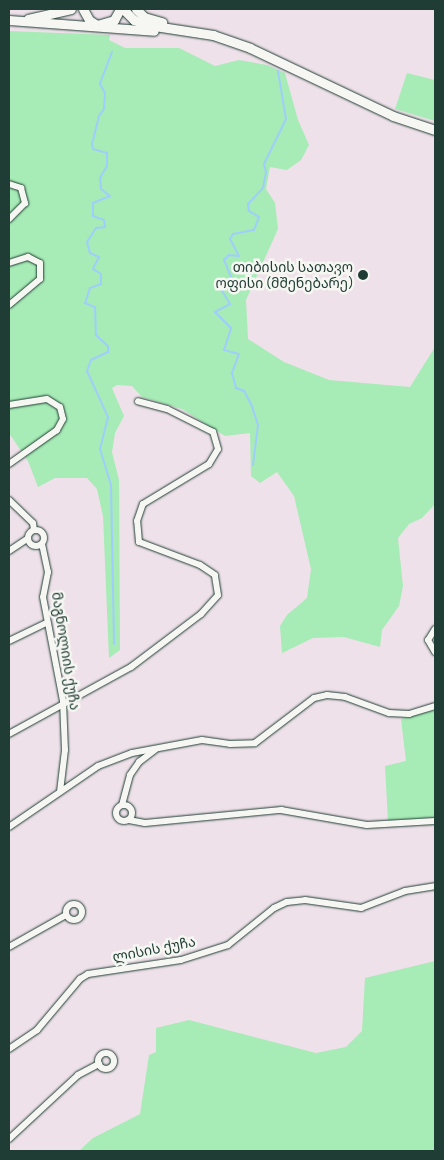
<!DOCTYPE html>
<html>
<head>
<meta charset="utf-8">
<style>
  body { margin:0 }
  #map { position:relative; width:444px; height:1160px; overflow:hidden; background:#eee1e9; font-family:"Patrick Hand","Noto Sans Georgian",sans-serif }
  div>[style] { position:absolute }
  .green>* { inset:0; background:#a7ebb6 }
  .stream>* { height:2px; margin:-1px; padding:0 1px; transform-origin:1px; border-radius:1px; background:#a0cefb }
  .roads { filter:drop-shadow(0 0 1px #1f3d34) drop-shadow(0 0 1px #1f3d34) }
  .street>* { height:6px; margin:-3px; padding:0 3px; transform-origin:3px; border-radius:3px; background:#f6f6f2 }
  .street>.ring { margin:-3px; padding:0; box-sizing:content-box; background:none; border:6px solid #f6f6f2; border-radius:50% }
  .secondary>* { height:9px; margin:-4.5px; padding:0 4.5px; transform-origin:4.5px; border-radius:4.5px; background:#f6f6f2 }
  .dots>* { width:14px; height:14px; translate:-50% -50%; box-sizing:border-box; border:2px solid #f6f6f2; border-radius:50% }
  span { translate:-50% -50%; white-space:nowrap; text-align:center; line-height:1.15; -webkit-text-stroke:5px #f6f6f2; paint-order:stroke }
  .poi-label { font-size:14px; color:#1f3d34 }
  .right { translate:-100% -50%; text-align:right }
  .street-label { font-size:14px; color:#1f3d34 }
  .frame { position:absolute; inset:0; border:10px solid #1f3d34; pointer-events:none }
</style>
</head>
<body>
<div id="map">
  <div class="green">
    <i style="clip-path:polygon(9px 31px,110px 35px,109px 40px,125px 48px,179px 48px,215px 66px,239px 60px,267px 65px,285px 73px,298px 120px,309px 145px,301px 160px,287px 170px,270px 167px,266px 189px,275px 203px,278px 229px,246px 300px,248px 339px,284px 362px,329px 380px,410px 387px,435px 347px,435px 504px,422px 518px,409px 524px,398px 538px,403px 586px,399px 606px,382px 630px,380px 647px,344px 637px,313px 638px,282px 653px,280px 626px,287px 615px,307px 598px,311px 569px,294px 496px,277px 472px,260px 483px,251px 476px,250px 433px,225px 436px,182px 409px,142px 397px,132px 386px,117px 385px,112px 388px,124px 416px,115px 433px,112px 452px,119px 480px,120px 650px,109px 658px,103px 516px,97px 489px,87px 478px,55px 478px,38px 487px,28px 461px,11px 436px,9px 436px)"></i>
    <i style="clip-path:polygon(407px 73px,435px 80px,435px 121px,395px 109px)"></i>
    <i style="clip-path:polygon(435px 710px,435px 818px,388px 821px,385px 766px,406px 761px,401px 719px)"></i>
    <i style="clip-path:polygon(435px 961px,435px 1151px,79px 1151px,93px 1138px,140px 1114px,149px 1055px,156px 1052px,156px 1028px,189px 1020px,316px 1053px,346px 1047px,362px 1031px,365px 978px)"></i>
  </div>
  <div class="stream">
    <i style="left:112px;top:52px;width:34px;rotate:111deg"></i>
    <i style="left:100px;top:84px;width:10px;rotate:61deg"></i>
    <i style="left:105px;top:93px;width:16px;rotate:94deg"></i>
    <i style="left:104px;top:109px;width:9px;rotate:126deg"></i>
    <i style="left:99px;top:116px;width:29px;rotate:104deg"></i>
    <i style="left:92px;top:144px;width:5px;rotate:79deg"></i>
    <i style="left:93px;top:149px;width:15px;rotate:16deg"></i>
    <i style="left:107px;top:153px;width:13px;rotate:90deg"></i>
    <i style="left:107px;top:166px;width:14px;rotate:120deg"></i>
    <i style="left:100px;top:178px;width:11px;rotate:85deg"></i>
    <i style="left:101px;top:189px;width:11px;rotate:38deg"></i>
    <i style="left:110px;top:196px;width:18px;rotate:158deg"></i>
    <i style="left:93px;top:203px;width:13px;rotate:90deg"></i>
    <i style="left:93px;top:216px;width:12px;rotate:20deg"></i>
    <i style="left:104px;top:220px;width:7px;rotate:82deg"></i>
    <i style="left:105px;top:227px;width:9px;rotate:174deg"></i>
    <i style="left:96px;top:228px;width:17px;rotate:123deg"></i>
    <i style="left:87px;top:242px;width:11px;rotate:75deg"></i>
    <i style="left:90px;top:253px;width:10px;rotate:24deg"></i>
    <i style="left:99px;top:257px;width:13px;rotate:117deg"></i>
    <i style="left:93px;top:269px;width:9px;rotate:32deg"></i>
    <i style="left:101px;top:274px;width:10px;rotate:90deg"></i>
    <i style="left:101px;top:284px;width:12px;rotate:160deg"></i>
    <i style="left:90px;top:288px;width:16px;rotate:108deg"></i>
    <i style="left:85px;top:303px;width:11px;rotate:22deg"></i>
    <i style="left:95px;top:307px;width:28px;rotate:88deg"></i>
    <i style="left:96px;top:335px;width:16px;rotate:43deg"></i>
    <i style="left:108px;top:346px;width:6px;rotate:90deg"></i>
    <i style="left:108px;top:352px;width:19px;rotate:155deg"></i>
    <i style="left:91px;top:360px;width:12px;rotate:110deg"></i>
    <i style="left:87px;top:371px;width:51px;rotate:65.5deg"></i>
    <i style="left:108px;top:417px;width:33px;rotate:104deg"></i>
    <i style="left:100px;top:449px;width:38px;rotate:73deg"></i>
    <i style="left:111px;top:485px;width:159px;rotate:88.9deg"></i>
    <i style="left:253px;top:465px;width:40px;rotate:-82.9deg"></i>
    <i style="left:258px;top:425px;width:22px;rotate:-108deg"></i>
    <i style="left:251px;top:404px;width:15px;rotate:-118deg"></i>
    <i style="left:244px;top:391px;width:9px;rotate:-159deg"></i>
    <i style="left:236px;top:388px;width:16px;rotate:-105deg"></i>
    <i style="left:232px;top:373px;width:20px;rotate:-70deg"></i>
    <i style="left:239px;top:354px;width:16px;rotate:-165deg"></i>
    <i style="left:224px;top:350px;width:23px;rotate:-72deg"></i>
    <i style="left:231px;top:328px;width:23px;rotate:-135deg"></i>
    <i style="left:215px;top:312px;width:17px;rotate:-28deg"></i>
    <i style="left:230px;top:304px;width:17px;rotate:-121deg"></i>
    <i style="left:221px;top:289px;width:3px;rotate:-90deg"></i>
    <i style="left:221px;top:286px;width:13px;rotate:-42deg"></i>
    <i style="left:231px;top:277px;width:18px;rotate:-112deg"></i>
    <i style="left:224px;top:260px;width:7px;rotate:-45deg"></i>
    <i style="left:229px;top:255px;width:10px;rotate:6deg"></i>
    <i style="left:239px;top:256px;width:19px;rotate:-118deg"></i>
    <i style="left:230px;top:239px;width:6px;rotate:-59deg"></i>
    <i style="left:233px;top:234px;width:21px;rotate:-11deg"></i>
    <i style="left:254px;top:230px;width:14px;rotate:-69deg"></i>
    <i style="left:259px;top:217px;width:12px;rotate:-149deg"></i>
    <i style="left:249px;top:211px;width:7px;rotate:-98deg"></i>
    <i style="left:248px;top:204px;width:22px;rotate:-47deg"></i>
    <i style="left:263px;top:188px;width:16px;rotate:-79deg"></i>
    <i style="left:266px;top:172px;width:8px;rotate:-104deg"></i>
    <i style="left:264px;top:164px;width:50px;rotate:-63.9deg"></i>
    <i style="left:286px;top:119px;width:49px;rotate:-99.5deg"></i>
  </div>
  <div class="roads">
    <div class="street">
      <i style="left:9px;top:184px;width:13px;rotate:18deg"></i>
      <i style="left:21px;top:188px;width:16px;rotate:75deg"></i>
      <i style="left:25px;top:203px;width:23px;rotate:135deg"></i>
      <i style="left:9px;top:263px;width:20px;rotate:-18deg"></i>
      <i style="left:28px;top:257px;width:13px;rotate:27deg"></i>
      <i style="left:40px;top:263px;width:16px;rotate:90deg"></i>
      <i style="left:40px;top:279px;width:40px;rotate:140deg"></i>
      <i style="left:9px;top:405px;width:38px;rotate:-9deg"></i>
      <i style="left:47px;top:399px;width:15px;rotate:32deg"></i>
      <i style="left:60px;top:407px;width:12px;rotate:76deg"></i>
      <i style="left:63px;top:419px;width:13px;rotate:119deg"></i>
      <i style="left:57px;top:430px;width:59px;rotate:144.7deg"></i>
      <i style="left:9px;top:500px;width:33px;rotate:44deg"></i>
      <i style="left:33px;top:523px;width:7px;rotate:82deg"></i>
      <i class="ring" style="left:28px;top:530px;width:10px;height:10px"></i>
      <i style="left:42px;top:544px;width:29px;rotate:78deg"></i>
      <i style="left:48px;top:572px;width:25px;rotate:101deg"></i>
      <i style="left:43px;top:597px;width:106px;rotate:79.1deg"></i>
      <i style="left:63px;top:701px;width:49px;rotate:87.7deg"></i>
      <i style="left:65px;top:750px;width:42px;rotate:96.8deg"></i>
      <i style="left:9px;top:551px;width:23px;rotate:-34deg"></i>
      <i style="left:435px;top:629px;width:13px;rotate:122deg"></i>
      <i style="left:428px;top:640px;width:14px;rotate:60deg"></i>
      <i style="left:9px;top:641px;width:41px;rotate:-25.9deg"></i>
      <i style="left:9px;top:734px;width:139px;rotate:-28.8deg"></i>
      <i style="left:131px;top:667px;width:88px;rotate:-37.1deg"></i>
      <i style="left:201px;top:614px;width:25px;rotate:-48deg"></i>
      <i style="left:218px;top:595px;width:20px;rotate:-99deg"></i>
      <i style="left:215px;top:575px;width:18px;rotate:-146deg"></i>
      <i style="left:200px;top:565px;width:65px;rotate:-159.3deg"></i>
      <i style="left:139px;top:542px;width:21px;rotate:-95deg"></i>
      <i style="left:137px;top:521px;width:18px;rotate:-71deg"></i>
      <i style="left:143px;top:504px;width:77px;rotate:-31.2deg"></i>
      <i style="left:209px;top:464px;width:17px;rotate:-59deg"></i>
      <i style="left:218px;top:449px;width:18px;rotate:-106deg"></i>
      <i style="left:213px;top:432px;width:51px;rotate:-153.4deg"></i>
      <i style="left:167px;top:409px;width:30px;rotate:-165deg"></i>
      <i class="ring" style="left:116px;top:805px;width:10px;height:10px"></i>
      <i style="left:122px;top:805px;width:31px;rotate:-75deg"></i>
      <i style="left:130px;top:775px;width:16px;rotate:-55deg"></i>
      <i style="left:139px;top:762px;width:20px;rotate:-37deg"></i>
      <i style="left:129px;top:820px;width:16px;rotate:11deg"></i>
      <i style="left:145px;top:823px;width:137px;rotate:-5.5deg"></i>
      <i style="left:281px;top:810px;width:87px;rotate:9.9deg"></i>
      <i style="left:367px;top:825px;width:68px;rotate:-3.4deg"></i>
      <i style="left:9px;top:827px;width:108px;rotate:-34.4deg"></i>
      <i style="left:98px;top:766px;width:36px;rotate:-21deg"></i>
      <i style="left:132px;top:753px;width:71px;rotate:-10.5deg"></i>
      <i style="left:202px;top:740px;width:28px;rotate:8deg"></i>
      <i style="left:230px;top:744px;width:25px;rotate:-2deg"></i>
      <i style="left:255px;top:743px;width:74px;rotate:-37.3deg"></i>
      <i style="left:314px;top:698px;width:13px;rotate:-13deg"></i>
      <i style="left:327px;top:695px;width:18px;rotate:6deg"></i>
      <i style="left:345px;top:697px;width:47px;rotate:20deg"></i>
      <i style="left:389px;top:713px;width:20px;rotate:3deg"></i>
      <i style="left:409px;top:714px;width:27px;rotate:-17deg"></i>
      <i class="ring" style="left:66px;top:904px;width:10px;height:10px"></i>
      <i style="left:9px;top:947px;width:65px;rotate:-29.3deg"></i>
      <i style="left:9px;top:1049px;width:34px;rotate:-34deg"></i>
      <i style="left:37px;top:1030px;width:67px;rotate:-49.9deg"></i>
      <i style="left:80px;top:979px;width:9px;rotate:-32deg"></i>
      <i style="left:88px;top:974px;width:94px;rotate:-8.6deg"></i>
      <i style="left:181px;top:960px;width:49px;rotate:-17.7deg"></i>
      <i style="left:228px;top:945px;width:59px;rotate:-38.8deg"></i>
      <i style="left:274px;top:908px;width:14px;rotate:-25deg"></i>
      <i style="left:287px;top:902px;width:18px;rotate:-6deg"></i>
      <i style="left:305px;top:900px;width:57px;rotate:8.1deg"></i>
      <i style="left:361px;top:908px;width:47px;rotate:-21.1deg"></i>
      <i style="left:405px;top:891px;width:30px;rotate:-9deg"></i>
      <i class="ring" style="left:98px;top:1053px;width:10px;height:10px"></i>
      <i style="left:9px;top:1139px;width:94px;rotate:-42.8deg"></i>
      <i style="left:78px;top:1075px;width:24px;rotate:-28deg"></i>
    </div>
    <div class="secondary">
      <i style="left:83px;top:9px;width:13px;rotate:61deg"></i>
      <i style="left:89px;top:20px;width:9px;rotate:32deg"></i>
      <i style="left:97px;top:25px;width:18px;rotate:-16deg"></i>
      <i style="left:114px;top:20px;width:13px;rotate:-61deg"></i>
      <i style="left:123px;top:9px;width:16px;rotate:45deg"></i>
      <i style="left:134px;top:20px;width:15px;rotate:20deg"></i>
      <i style="left:148px;top:25px;width:66px;rotate:8.7deg"></i>
      <i style="left:213px;top:35px;width:39px;rotate:19deg"></i>
      <i style="left:250px;top:48px;width:158px;rotate:25.4deg"></i>
      <i style="left:393px;top:116px;width:44px;rotate:18.4deg"></i>
      <i style="left:136px;top:9px;width:11px;rotate:45deg"></i>
      <i style="left:144px;top:17px;width:19px;rotate:16deg"></i>
      <i style="left:28px;top:19px;width:44px;rotate:-13.1deg"></i>
      <i style="left:9px;top:20px;width:145px;rotate:4.3deg"></i>
    </div>
  </div>
  <div class="dots">
    <i style="left:363px;top:275px;background:#1f3d34"></i>
  </div>
  <div class="poi-label">
    <span class="right" style="left:353px;top:275px">თიბისის სათავო<br>ოფისი (მშენებარე)</span>
  </div>
  <div class="street-label">
    <span style="left:66px;top:651px;rotate:81deg">მაგნოლიის ქუჩა</span>
    <span style="left:154px;top:949px;rotate:-11deg">ლისის ქუჩა</span>
  </div>
  <div class="frame"></div>
</div>
</body>
</html>
